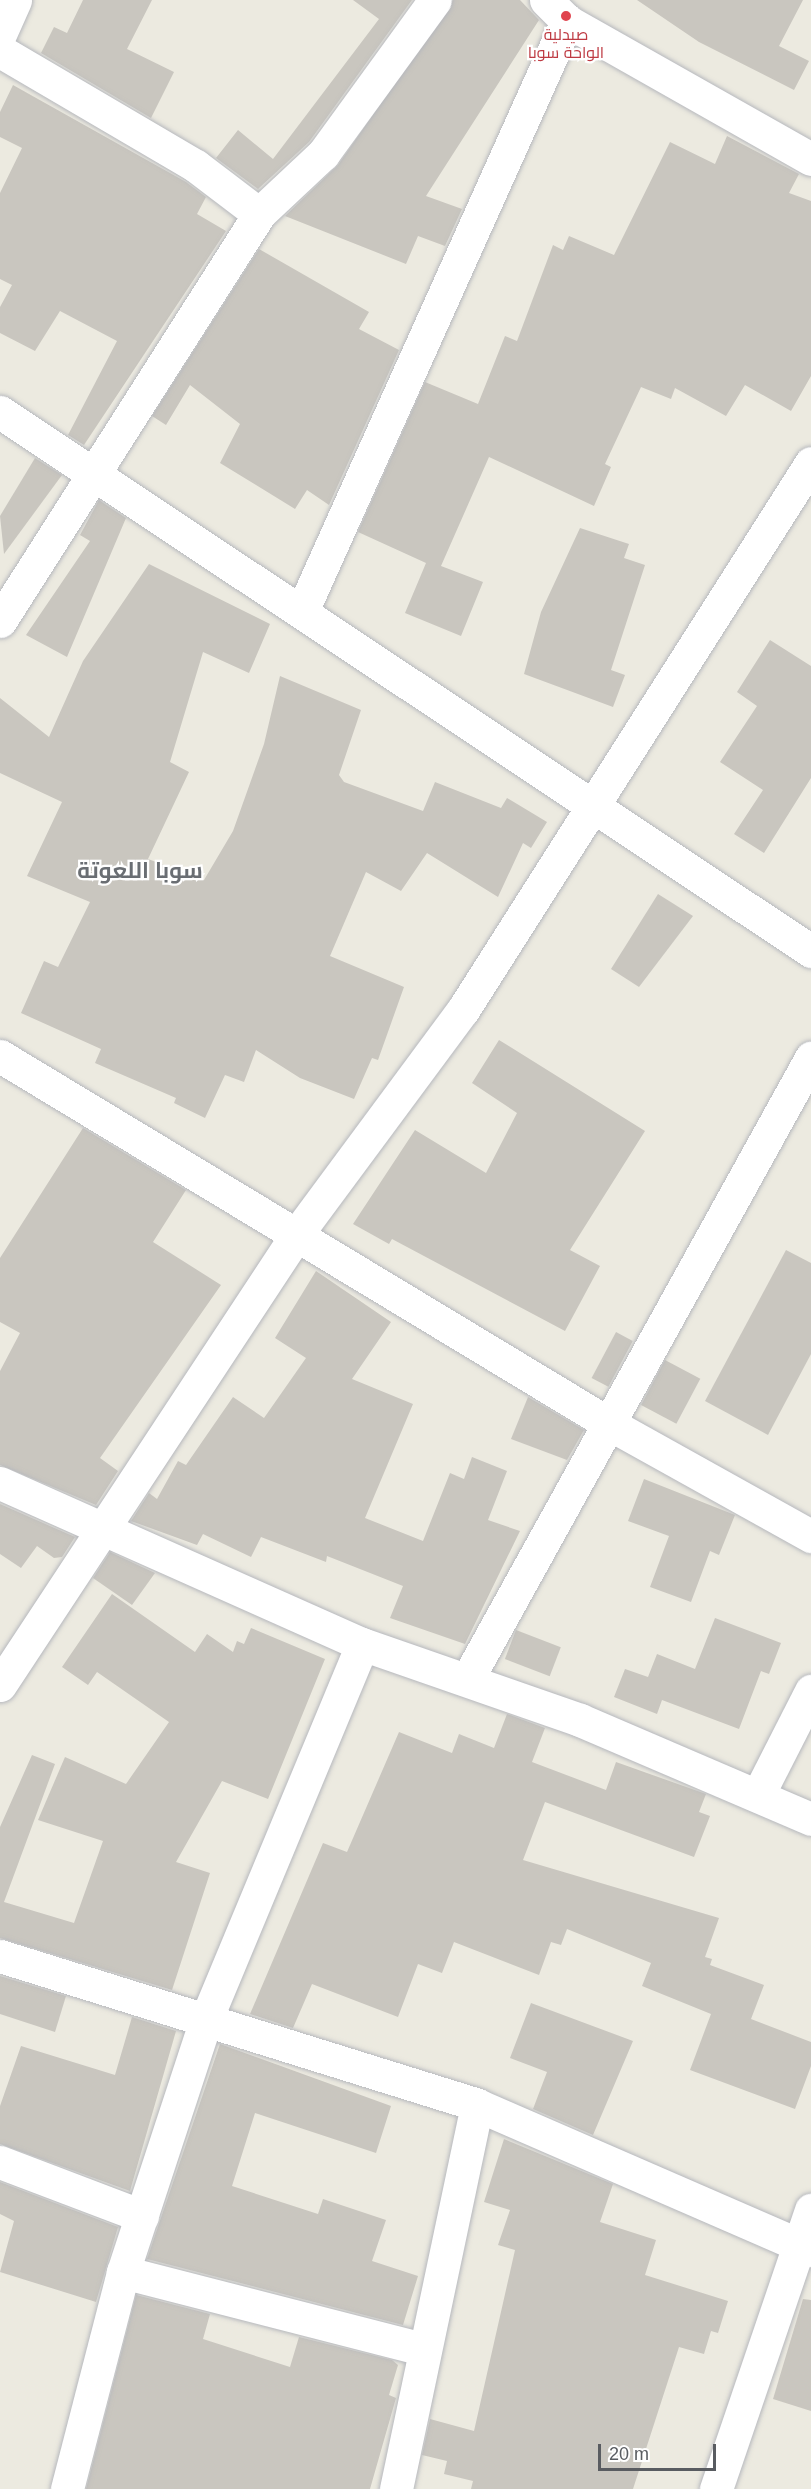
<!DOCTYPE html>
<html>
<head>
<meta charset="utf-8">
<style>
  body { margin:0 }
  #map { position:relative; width:811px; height:2489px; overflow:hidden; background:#eceae0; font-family:Arial,Cairo,sans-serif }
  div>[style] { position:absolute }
  .building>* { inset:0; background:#c9c6bf; transform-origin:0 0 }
  .roads { filter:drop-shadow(0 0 2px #b6b8bd) drop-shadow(0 0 2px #b6b8bd) }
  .street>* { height:33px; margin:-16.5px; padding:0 16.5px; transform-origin:16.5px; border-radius:16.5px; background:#fff }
  .dots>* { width:16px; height:16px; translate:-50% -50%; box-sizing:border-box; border:3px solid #fff; border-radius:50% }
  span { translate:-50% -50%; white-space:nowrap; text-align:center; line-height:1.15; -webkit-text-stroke:4.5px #fff; paint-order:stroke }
  .health-label { font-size:16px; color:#be3a42 }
  .district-label { font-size:22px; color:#6a6e73; font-weight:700 }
  .scale { position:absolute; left:598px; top:2444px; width:118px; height:27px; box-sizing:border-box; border:3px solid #595c61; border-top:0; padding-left:8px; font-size:18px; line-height:21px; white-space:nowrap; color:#595c61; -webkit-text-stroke:4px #fff; paint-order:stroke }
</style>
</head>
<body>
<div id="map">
  <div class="building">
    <i style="clip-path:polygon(83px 0,152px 0,127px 49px,174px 72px,151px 118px,41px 53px,54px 27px,67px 33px)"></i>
    <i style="clip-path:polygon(353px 0,412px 0,309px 142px,258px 189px,216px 158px,238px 130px,273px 159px,379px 19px)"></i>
    <i style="clip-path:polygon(453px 0,520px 0,539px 20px,426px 196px,462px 209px,445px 246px,418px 236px,406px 264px,285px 216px,338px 165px)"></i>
    <i style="clip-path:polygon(637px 0,803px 0,779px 46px,809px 61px,794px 90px,699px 42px)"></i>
    <i style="clip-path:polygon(13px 85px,186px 182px,206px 197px,197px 214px,226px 231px,84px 445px,68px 435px,117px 341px,60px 311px,35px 351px,0 333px,0 307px,12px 285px,0 279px,0 193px,22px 148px,0 137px,0 112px)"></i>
    <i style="clip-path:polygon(727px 136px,799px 174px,789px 193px,811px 201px,811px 376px,791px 411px,745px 385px,726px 416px,675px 388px,671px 399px,641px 387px,605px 464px,611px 467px,594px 506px,489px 457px,441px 566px,483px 582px,461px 636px,405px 613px,426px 563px,358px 532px,425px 382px,478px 404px,505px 336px,517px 341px,553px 245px,563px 250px,569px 236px,614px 255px,670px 142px,715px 164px)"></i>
    <i style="clip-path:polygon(259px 249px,369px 312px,359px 329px,399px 350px,329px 505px,307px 490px,295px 509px,220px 463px,240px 424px,190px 385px,166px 425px,152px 416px)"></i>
    <i style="clip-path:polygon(35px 458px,62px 475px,4px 554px,0 516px)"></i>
    <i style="clip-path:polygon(99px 500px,126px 518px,67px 657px,26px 635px,90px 541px,80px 535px)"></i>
    <i style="clip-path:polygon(580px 528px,629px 544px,624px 558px,645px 565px,611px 670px,625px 675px,613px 707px,524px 674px,541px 612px)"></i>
    <i style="clip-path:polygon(149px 564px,270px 624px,249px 673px,203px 652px,170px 762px,189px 772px,148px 859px,204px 880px,233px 831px,264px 744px,280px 676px,361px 710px,339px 775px,344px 782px,423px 811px,435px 782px,501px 808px,507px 798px,547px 822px,531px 848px,523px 843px,498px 897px,427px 853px,401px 891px,366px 872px,330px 956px,404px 987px,378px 1060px,372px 1058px,354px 1099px,300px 1078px,256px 1050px,244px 1082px,225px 1075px,205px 1118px,174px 1103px,176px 1098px,95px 1063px,101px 1049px,21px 1013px,44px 961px,58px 967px,90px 902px,27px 876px,62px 802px,0 773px,0 698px,49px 737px,83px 661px)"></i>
    <i style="clip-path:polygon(770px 640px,811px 666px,811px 778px,764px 853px,734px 834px,763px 790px,720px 762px,757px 706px,737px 692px)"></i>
    <i style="clip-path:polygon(658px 894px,693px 916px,639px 987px,611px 969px)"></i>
    <i style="clip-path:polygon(499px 1040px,645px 1131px,570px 1250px,600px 1266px,565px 1331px,392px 1239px,389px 1244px,353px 1224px,415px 1130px,486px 1173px,517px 1113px,472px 1083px)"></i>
    <i style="clip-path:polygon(83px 1128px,186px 1190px,153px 1242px,221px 1285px,100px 1458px,118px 1471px,96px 1505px,0 1465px,0 1371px,20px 1333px,0 1322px,0 1258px)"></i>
    <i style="clip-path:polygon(786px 1250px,811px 1263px,811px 1354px,768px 1435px,705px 1401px)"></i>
    <i style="clip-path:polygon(316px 1271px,391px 1322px,352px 1379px,413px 1404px,365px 1518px,423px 1541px,450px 1473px,464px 1479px,472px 1457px,507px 1471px,488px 1520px,520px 1531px,465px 1644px,390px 1618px,403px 1586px,327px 1556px,326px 1562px,261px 1537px,251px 1557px,203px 1534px,197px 1545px,131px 1521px,149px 1493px,157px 1499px,178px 1461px,186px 1465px,233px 1397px,264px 1418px,306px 1358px,275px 1338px)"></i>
    <i style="left:616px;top:1332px;width:19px;height:52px;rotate:28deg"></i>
    <i style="left:665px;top:1360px;width:40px;height:51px;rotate:28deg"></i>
    <i style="clip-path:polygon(528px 1397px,584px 1430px,567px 1460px,511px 1439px)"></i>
    <i style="clip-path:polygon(644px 1479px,735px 1515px,719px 1555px,710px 1551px,691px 1602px,650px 1587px,669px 1536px,628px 1521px)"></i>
    <i style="clip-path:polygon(0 1504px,75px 1537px,62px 1557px,54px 1558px,37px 1546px,21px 1568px,0 1554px)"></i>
    <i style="clip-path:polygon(110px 1552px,155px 1573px,132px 1605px,93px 1578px)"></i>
    <i style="clip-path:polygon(112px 1594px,195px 1652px,207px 1634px,233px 1652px,237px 1641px,244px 1644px,251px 1628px,325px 1659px,268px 1799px,222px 1781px,176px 1862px,210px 1873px,172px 1990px,0 1938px,0 1827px,32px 1755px,55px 1764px,4px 1902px,74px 1923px,103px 1841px,38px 1820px,65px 1757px,126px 1784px,169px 1722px,97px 1672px,88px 1685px,62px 1667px)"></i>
    <i style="clip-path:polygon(715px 1618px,781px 1643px,769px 1674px,761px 1671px,739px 1729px,662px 1700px,657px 1714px,614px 1697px,625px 1669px,648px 1677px,657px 1654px,695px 1669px)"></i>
    <i style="left:516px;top:1630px;width:48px;height:31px;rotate:21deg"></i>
    <i style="clip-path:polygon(507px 1714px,545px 1728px,532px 1762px,606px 1790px,616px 1762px,706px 1794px,699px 1812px,710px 1816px,694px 1857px,545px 1802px,523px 1860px,719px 1918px,705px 1957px,712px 1959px,710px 1965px,764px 1985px,751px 2019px,811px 2042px,811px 2066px,795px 2109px,690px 2070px,711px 2014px,642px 1986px,651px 1963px,567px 1929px,561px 1945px,551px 1942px,539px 1975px,454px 1942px,442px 1973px,418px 1964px,398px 2017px,312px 1984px,293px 2028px,250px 2014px,323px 1843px,347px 1852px,399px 1732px,452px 1753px,459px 1734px,494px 1748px)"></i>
    <i style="clip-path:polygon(0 1976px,66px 1996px,55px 2032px,0 2014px)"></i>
    <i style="clip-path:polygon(531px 2003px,633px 2041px,593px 2135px,533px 2109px,547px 2072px,510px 2058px)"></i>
    <i style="clip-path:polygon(132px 2017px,176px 2031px,130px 2191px,0 2144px,0 2106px,21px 2046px,115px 2075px)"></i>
    <i style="clip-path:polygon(220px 2044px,391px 2106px,376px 2153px,255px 2113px,232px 2186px,318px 2214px,323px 2199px,386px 2220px,372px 2261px,418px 2276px,403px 2325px,147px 2259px)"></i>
    <i style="clip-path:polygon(504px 2139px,613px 2184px,600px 2222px,656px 2240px,645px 2275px,728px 2301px,718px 2333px,711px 2331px,704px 2354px,679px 2347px,633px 2489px,471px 2489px,473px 2481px,444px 2474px,447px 2461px,422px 2455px,430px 2419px,474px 2431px,515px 2250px,498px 2245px,510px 2210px,484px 2202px)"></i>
    <i style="clip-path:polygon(0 2182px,118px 2227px,96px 2302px,0 2272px,14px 2221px,0 2214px)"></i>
    <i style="clip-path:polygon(136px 2295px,210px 2314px,203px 2339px,290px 2367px,299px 2337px,392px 2360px,398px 2365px,389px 2395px,396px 2398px,370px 2489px,86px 2489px)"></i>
    <i style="clip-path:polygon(803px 2299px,811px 2300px,811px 2411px,773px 2399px)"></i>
  </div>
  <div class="roads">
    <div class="street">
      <i style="left:546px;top:0;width:30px;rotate:45deg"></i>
      <i style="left:567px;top:21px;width:280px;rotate:29.5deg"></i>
      <i style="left:0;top:34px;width:37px;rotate:-66deg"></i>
      <i style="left:0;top:51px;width:227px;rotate:30.4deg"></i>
      <i style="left:196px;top:166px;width:79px;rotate:37.3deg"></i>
      <i style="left:0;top:412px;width:974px;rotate:33.61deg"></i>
      <i style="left:303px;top:609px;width:645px;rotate:-65.82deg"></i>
      <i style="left:0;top:621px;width:482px;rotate:-57.5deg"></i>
      <i style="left:259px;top:214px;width:88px;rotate:-43.2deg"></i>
      <i style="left:323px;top:154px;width:190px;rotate:-54deg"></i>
      <i style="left:0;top:1056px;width:708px;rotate:31.13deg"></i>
      <i style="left:606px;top:1422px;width:235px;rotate:29.1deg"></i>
      <i style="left:0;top:1483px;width:396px;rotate:24deg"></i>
      <i style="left:362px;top:1644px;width:231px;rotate:19.2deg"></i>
      <i style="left:580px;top:1720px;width:251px;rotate:23.2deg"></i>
      <i style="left:468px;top:1678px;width:709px;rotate:-61.05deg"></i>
      <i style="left:0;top:1685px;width:540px;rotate:-56.63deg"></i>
      <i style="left:297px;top:1234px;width:279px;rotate:-53.5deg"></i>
      <i style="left:463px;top:1010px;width:648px;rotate:-57.54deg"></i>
      <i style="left:758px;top:1795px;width:117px;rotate:-63deg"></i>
      <i style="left:0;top:1956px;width:500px;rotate:17.3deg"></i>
      <i style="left:477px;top:2105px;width:364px;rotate:23.5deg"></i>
      <i style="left:0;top:2162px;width:152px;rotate:20.8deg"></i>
      <i style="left:123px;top:2272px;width:310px;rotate:14.4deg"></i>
      <i style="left:67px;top:2489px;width:224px;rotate:-75.5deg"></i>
      <i style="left:123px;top:2272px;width:263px;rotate:-71.8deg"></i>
      <i style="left:205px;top:2022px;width:409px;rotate:-67.4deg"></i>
      <i style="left:396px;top:2489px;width:392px;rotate:-78.1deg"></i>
      <i style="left:716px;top:2489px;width:295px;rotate:-71.2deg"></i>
    </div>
  </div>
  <div class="dots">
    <i style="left:566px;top:16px;background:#e0444e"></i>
  </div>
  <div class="health-label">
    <span style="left:566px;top:44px">صيدلية<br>الواحة سوبا</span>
  </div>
  <div class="district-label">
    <span style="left:140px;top:871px">سوبا اللعوتة</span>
  </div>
  <div class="scale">20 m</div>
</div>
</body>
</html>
